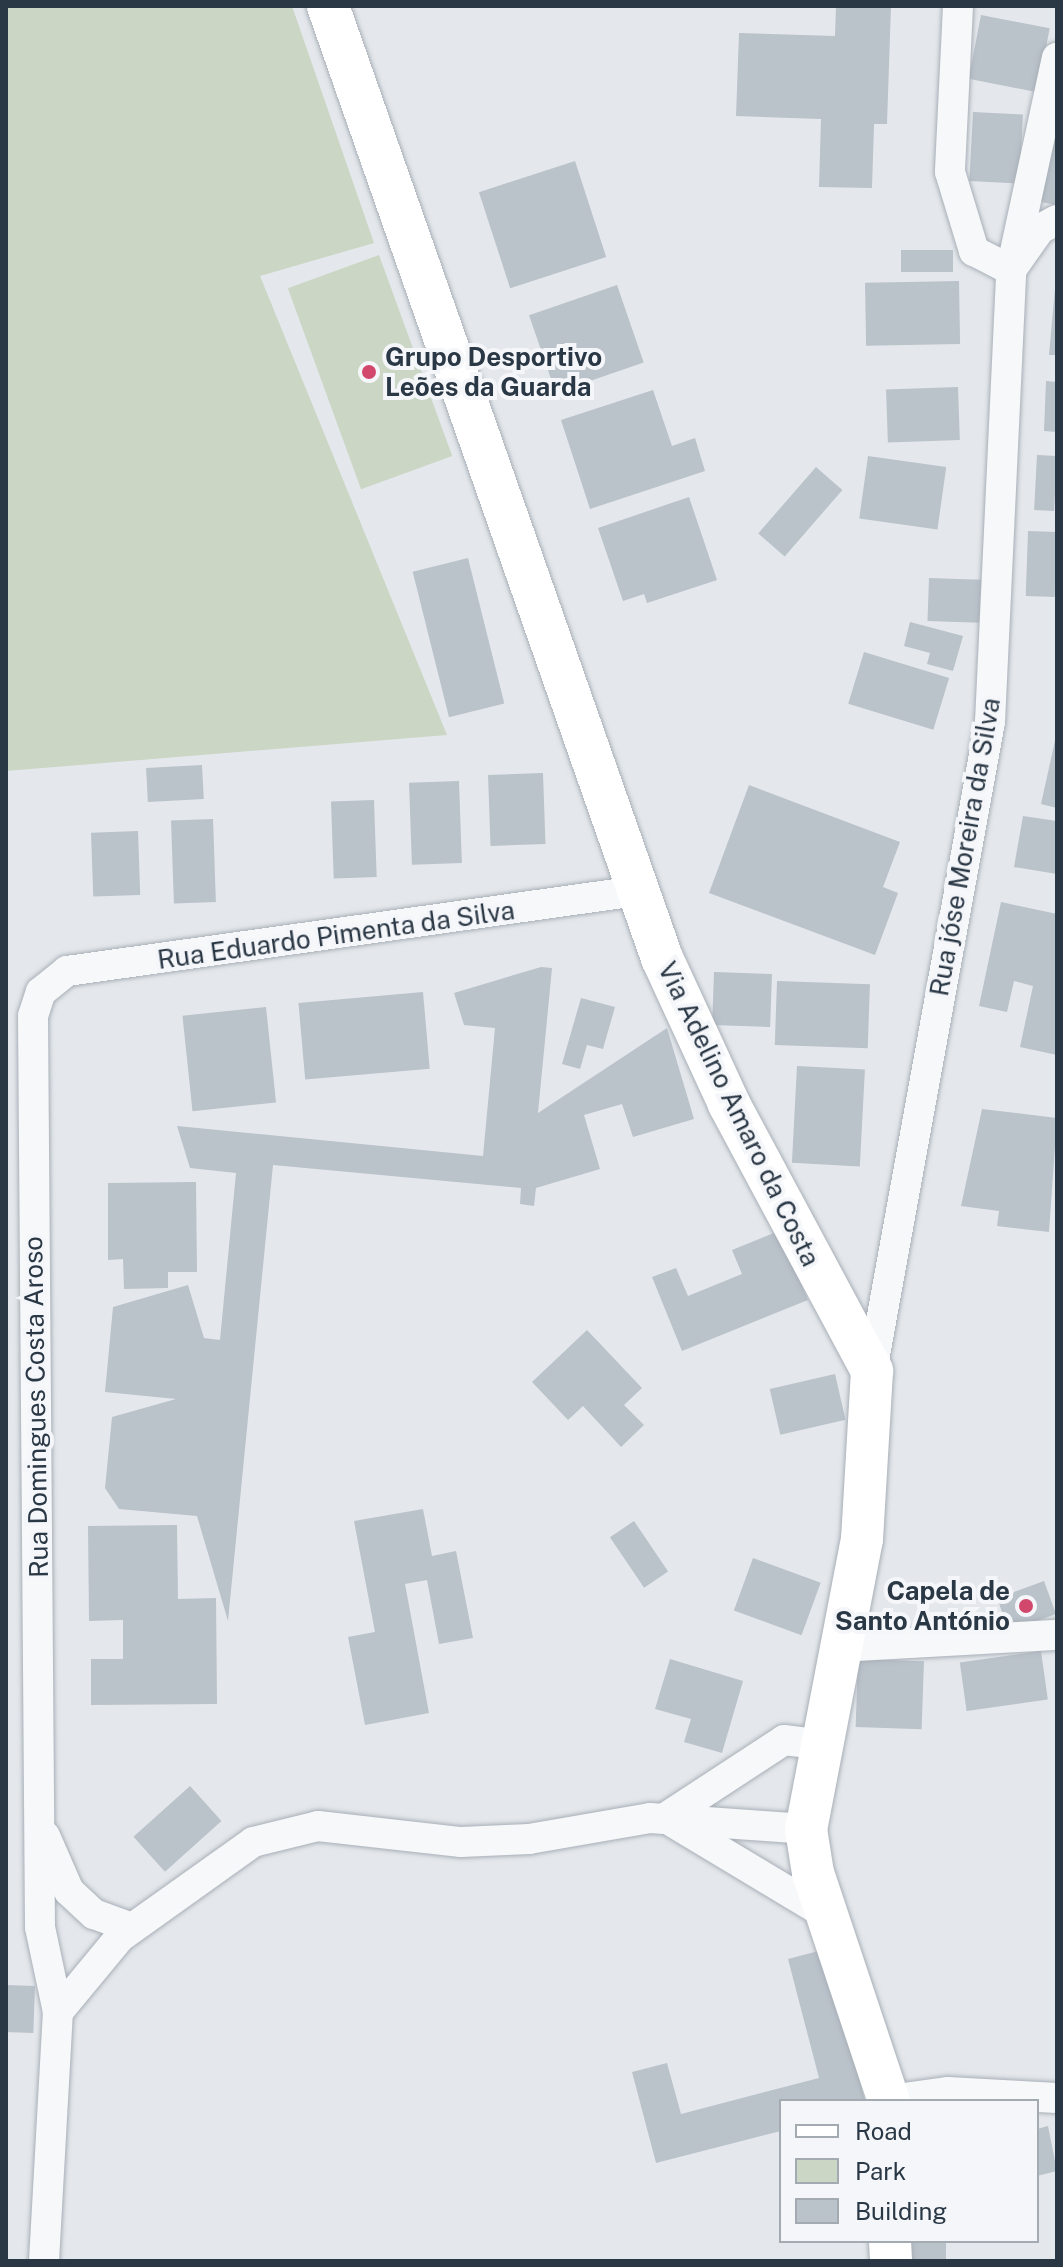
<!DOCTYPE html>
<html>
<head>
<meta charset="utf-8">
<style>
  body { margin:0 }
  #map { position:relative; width:1063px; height:2267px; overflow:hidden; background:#e4e8ec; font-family:"Public Sans",sans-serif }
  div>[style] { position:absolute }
  .green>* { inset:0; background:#cbd6c4; transform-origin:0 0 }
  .building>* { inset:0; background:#bac2ca; transform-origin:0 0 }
  .roads { filter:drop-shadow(0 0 2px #a8afb7) drop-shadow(0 0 2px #a8afb7) }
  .street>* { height:30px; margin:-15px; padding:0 15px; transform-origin:15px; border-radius:15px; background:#f7f8fa }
  .secondary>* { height:42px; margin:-21px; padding:0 21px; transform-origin:21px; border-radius:21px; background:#fff }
  .dots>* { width:22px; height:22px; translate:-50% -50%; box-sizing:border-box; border:4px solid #f4f6f9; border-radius:50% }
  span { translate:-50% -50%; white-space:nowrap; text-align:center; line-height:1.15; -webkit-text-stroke:8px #f4f6f9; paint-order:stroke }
  .poi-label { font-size:26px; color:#2a3745; font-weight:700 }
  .left { translate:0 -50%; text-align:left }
  .right { translate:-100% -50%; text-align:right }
  .street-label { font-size:26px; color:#2a3745 }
  .frame { position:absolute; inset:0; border:8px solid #2a3745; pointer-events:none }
  .legend { position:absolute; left:779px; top:2099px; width:260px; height:144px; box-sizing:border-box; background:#f4f6f9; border:2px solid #a3aab1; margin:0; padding:10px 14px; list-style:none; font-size:24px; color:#2a3745 }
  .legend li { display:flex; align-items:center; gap:16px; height:40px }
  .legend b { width:40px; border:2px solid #a3aab1 }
</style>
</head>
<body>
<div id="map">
  <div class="green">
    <i style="clip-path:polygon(6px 6px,292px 6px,374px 243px,260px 276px,447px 735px,6px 771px)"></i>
    <i style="left:379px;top:255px;width:214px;height:97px;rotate:70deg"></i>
  </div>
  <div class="building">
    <i style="clip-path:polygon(836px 6px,891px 6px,887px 124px,874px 124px,872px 188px,819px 187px,821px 119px,736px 116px,739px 33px,835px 36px)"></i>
    <i style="left:981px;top:15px;width:70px;height:65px;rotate:11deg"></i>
    <i style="clip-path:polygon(1057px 78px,1057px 205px,1030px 200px)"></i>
    <i style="left:973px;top:112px;width:50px;height:69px;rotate:3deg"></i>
    <i style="left:575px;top:161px;width:101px;height:101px;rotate:72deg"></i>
    <i style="left:953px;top:250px;width:22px;height:52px;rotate:90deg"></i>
    <i style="clip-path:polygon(1057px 266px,1057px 355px,1049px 355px)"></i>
    <i style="left:959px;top:281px;width:63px;height:94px;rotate:89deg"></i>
    <i style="left:617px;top:285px;width:82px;height:93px;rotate:71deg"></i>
    <i style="clip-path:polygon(1046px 381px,1057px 382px,1057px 432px,1044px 431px)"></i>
    <i style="left:958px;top:387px;width:53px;height:72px;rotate:88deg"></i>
    <i style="clip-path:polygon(653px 390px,672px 446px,695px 438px,705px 471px,590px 509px,561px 420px)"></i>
    <i style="left:1037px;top:455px;width:20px;height:55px;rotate:3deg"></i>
    <i style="left:868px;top:456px;width:79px;height:63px;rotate:8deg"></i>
    <i style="left:816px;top:467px;width:35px;height:88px;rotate:41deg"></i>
    <i style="clip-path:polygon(689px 497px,717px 580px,647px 603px,644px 594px,623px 601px,598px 528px)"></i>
    <i style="left:1028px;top:531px;width:29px;height:65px;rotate:2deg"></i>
    <i style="left:468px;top:558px;width:150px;height:57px;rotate:76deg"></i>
    <i style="left:929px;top:578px;width:52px;height:43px;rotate:2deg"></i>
    <i style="clip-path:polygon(910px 622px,963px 636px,953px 671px,927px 664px,930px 653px,904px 646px)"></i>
    <i style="left:864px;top:652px;width:89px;height:54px;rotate:17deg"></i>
    <i style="clip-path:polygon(1056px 736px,1057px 736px,1057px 808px,1041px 804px)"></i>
    <i style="left:202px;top:765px;width:34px;height:56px;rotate:87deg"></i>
    <i style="left:543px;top:773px;width:71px;height:55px;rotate:88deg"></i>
    <i style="left:459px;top:781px;width:82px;height:50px;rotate:88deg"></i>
    <i style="clip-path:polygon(749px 785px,900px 842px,883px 887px,898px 893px,875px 955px,709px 893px)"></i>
    <i style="left:374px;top:800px;width:77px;height:43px;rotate:88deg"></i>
    <i style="clip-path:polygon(1023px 816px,1057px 821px,1057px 874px,1014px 867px)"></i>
    <i style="left:213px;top:819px;width:83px;height:42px;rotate:88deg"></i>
    <i style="left:138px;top:831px;width:64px;height:47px;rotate:88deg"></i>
    <i style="clip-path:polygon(1001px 902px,1057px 914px,1057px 1055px,1020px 1047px,1033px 986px,1014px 981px,1007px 1012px,979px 1006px)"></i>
    <i style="clip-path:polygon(541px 967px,552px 968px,538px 1113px,667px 1028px,694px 1119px,633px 1137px,622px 1104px,584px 1115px,600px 1169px,536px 1188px,534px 1206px,520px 1204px,521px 1188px,273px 1165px,228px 1621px,197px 1516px,119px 1509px,105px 1488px,112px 1417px,176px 1399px,105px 1392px,113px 1307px,188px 1285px,204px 1338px,220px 1340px,236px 1173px,190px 1168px,177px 1126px,483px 1156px,495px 1028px,464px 1025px,454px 993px)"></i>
    <i style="left:714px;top:972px;width:58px;height:53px;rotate:2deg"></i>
    <i style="left:777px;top:981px;width:93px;height:64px;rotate:2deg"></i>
    <i style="left:423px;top:992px;width:77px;height:125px;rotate:85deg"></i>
    <i style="clip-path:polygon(581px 998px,615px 1007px,603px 1049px,587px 1045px,580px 1069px,562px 1064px)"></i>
    <i style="left:266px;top:1007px;width:96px;height:84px;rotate:84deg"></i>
    <i style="left:797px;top:1066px;width:68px;height:97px;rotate:3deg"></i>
    <i style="clip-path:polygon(982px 1109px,1057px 1118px,1049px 1232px,997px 1226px,999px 1211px,961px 1206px)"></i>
    <i style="clip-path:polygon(196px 1182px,197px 1272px,168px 1272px,168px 1288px,124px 1289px,123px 1259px,108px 1260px,108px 1183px)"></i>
    <i style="clip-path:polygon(779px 1231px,808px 1300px,682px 1351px,652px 1277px,676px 1268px,688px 1296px,742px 1274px,732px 1250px)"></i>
    <i style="clip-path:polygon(587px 1330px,642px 1388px,624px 1405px,644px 1425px,621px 1447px,583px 1406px,568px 1420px,532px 1382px)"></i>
    <i style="left:835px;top:1374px;width:47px;height:67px;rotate:77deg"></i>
    <i style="clip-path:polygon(423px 1509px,432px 1556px,456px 1551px,473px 1638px,439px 1644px,427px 1580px,405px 1584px,429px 1713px,365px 1725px,348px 1637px,375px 1632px,354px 1521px)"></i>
    <i style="left:634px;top:1521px;width:61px;height:29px;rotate:56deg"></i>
    <i style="clip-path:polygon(177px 1525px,178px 1599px,216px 1598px,217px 1704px,91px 1705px,91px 1659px,123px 1659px,123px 1620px,89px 1621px,88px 1526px)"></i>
    <i style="left:753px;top:1558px;width:72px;height:56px;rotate:20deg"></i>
    <i style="left:1044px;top:1581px;width:35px;height:50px;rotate:70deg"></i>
    <i style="left:1041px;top:1651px;width:49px;height:82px;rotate:82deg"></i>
    <i style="clip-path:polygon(670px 1659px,743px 1681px,722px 1753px,684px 1742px,691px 1719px,655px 1709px)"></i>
    <i style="left:858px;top:1659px;width:66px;height:68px;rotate:2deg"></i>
    <i style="left:190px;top:1786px;width:47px;height:76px;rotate:48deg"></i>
    <i style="clip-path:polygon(826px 1949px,865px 2101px,781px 2101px,781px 2131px,656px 2163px,632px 2072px,667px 2063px,681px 2114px,819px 2078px,788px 1959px)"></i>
    <i style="left:6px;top:1985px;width:29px;height:47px;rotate:2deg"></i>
    <i style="clip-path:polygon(1048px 2126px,1057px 2171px,1037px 2176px,1037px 2129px)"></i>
    <i style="left:907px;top:2241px;width:39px;height:20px"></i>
  </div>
  <div class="roads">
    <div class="street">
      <i style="left:958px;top:6px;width:166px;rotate:92.8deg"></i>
      <i style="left:950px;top:172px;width:83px;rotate:73.1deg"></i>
      <i style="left:974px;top:251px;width:42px;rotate:27.2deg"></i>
      <i style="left:1011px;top:270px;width:217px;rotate:-77.8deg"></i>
      <i style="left:872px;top:1371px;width:660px;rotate:-79.7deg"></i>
      <i style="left:990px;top:722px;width:452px;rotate:-87.3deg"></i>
      <i style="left:1011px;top:270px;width:50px;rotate:-54.7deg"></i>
      <i style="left:1040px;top:229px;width:19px;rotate:-28deg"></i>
      <i style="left:840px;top:1647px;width:217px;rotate:-3.2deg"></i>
      <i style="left:665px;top:1818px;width:142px;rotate:-33.2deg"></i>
      <i style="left:784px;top:1740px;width:34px;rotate:7deg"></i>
      <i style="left:674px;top:1823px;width:181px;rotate:31deg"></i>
      <i style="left:45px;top:1836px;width:60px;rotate:66.4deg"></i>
      <i style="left:69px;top:1891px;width:34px;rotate:43deg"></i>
      <i style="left:94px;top:1914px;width:40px;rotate:20.2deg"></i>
      <i style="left:58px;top:2012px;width:87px;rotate:-102deg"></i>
      <i style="left:40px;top:1927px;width:911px;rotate:-90.44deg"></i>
      <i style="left:33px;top:1016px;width:25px;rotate:-72deg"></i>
      <i style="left:41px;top:992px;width:33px;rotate:-39deg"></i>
      <i style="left:67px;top:971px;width:576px;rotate:-7.99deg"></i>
      <i style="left:889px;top:2100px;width:60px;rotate:-7.7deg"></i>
      <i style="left:948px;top:2092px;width:109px;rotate:3.2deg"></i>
      <i style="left:44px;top:2261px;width:249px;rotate:-86.8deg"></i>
      <i style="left:58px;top:2012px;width:97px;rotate:-50.4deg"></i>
      <i style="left:120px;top:1937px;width:163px;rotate:-35.5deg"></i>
      <i style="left:253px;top:1842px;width:67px;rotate:-13.8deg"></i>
      <i style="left:318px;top:1826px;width:144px;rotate:6.4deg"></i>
      <i style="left:461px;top:1842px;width:68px;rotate:-2.5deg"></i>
      <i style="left:529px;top:1839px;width:123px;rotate:-9.8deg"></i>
      <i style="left:650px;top:1818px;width:156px;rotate:4deg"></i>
    </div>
    <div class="secondary">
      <i style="left:328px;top:6px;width:1009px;rotate:70.67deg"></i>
      <i style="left:662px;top:958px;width:161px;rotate:65.3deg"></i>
      <i style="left:729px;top:1104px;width:303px;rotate:61.8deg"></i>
      <i style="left:872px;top:1371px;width:168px;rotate:93.4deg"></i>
      <i style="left:862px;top:1539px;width:295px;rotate:100.9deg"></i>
      <i style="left:806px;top:1829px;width:45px;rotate:81deg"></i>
      <i style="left:813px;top:1873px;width:240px;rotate:71.6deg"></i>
      <i style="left:890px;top:2241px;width:20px;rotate:87deg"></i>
    </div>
  </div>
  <div class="dots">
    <i style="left:369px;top:372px;background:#d2476c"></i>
    <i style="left:1026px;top:1606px;background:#d2476c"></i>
  </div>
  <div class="poi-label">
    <span class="left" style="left:385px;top:372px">Grupo Desportivo<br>Leões da Guarda</span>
    <span class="right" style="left:1010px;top:1606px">Capela de<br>Santo António</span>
  </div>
  <div class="street-label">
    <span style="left:965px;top:847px;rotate:-80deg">Rua jóse Moreira da Silva</span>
    <span style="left:336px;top:935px;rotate:-8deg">Rua Eduardo Pimenta da Silva</span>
    <span style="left:739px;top:1114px;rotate:64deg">Via Adelino Amaro da Costa</span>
    <span style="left:36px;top:1407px;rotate:-91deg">Rua Domingues Costa Aroso</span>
  </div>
  <div class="frame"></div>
  <ul class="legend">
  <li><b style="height:10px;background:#fff"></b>Road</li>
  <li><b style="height:22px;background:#cbd6c4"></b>Park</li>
  <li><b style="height:22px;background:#bac2ca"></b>Building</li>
  </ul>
</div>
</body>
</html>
